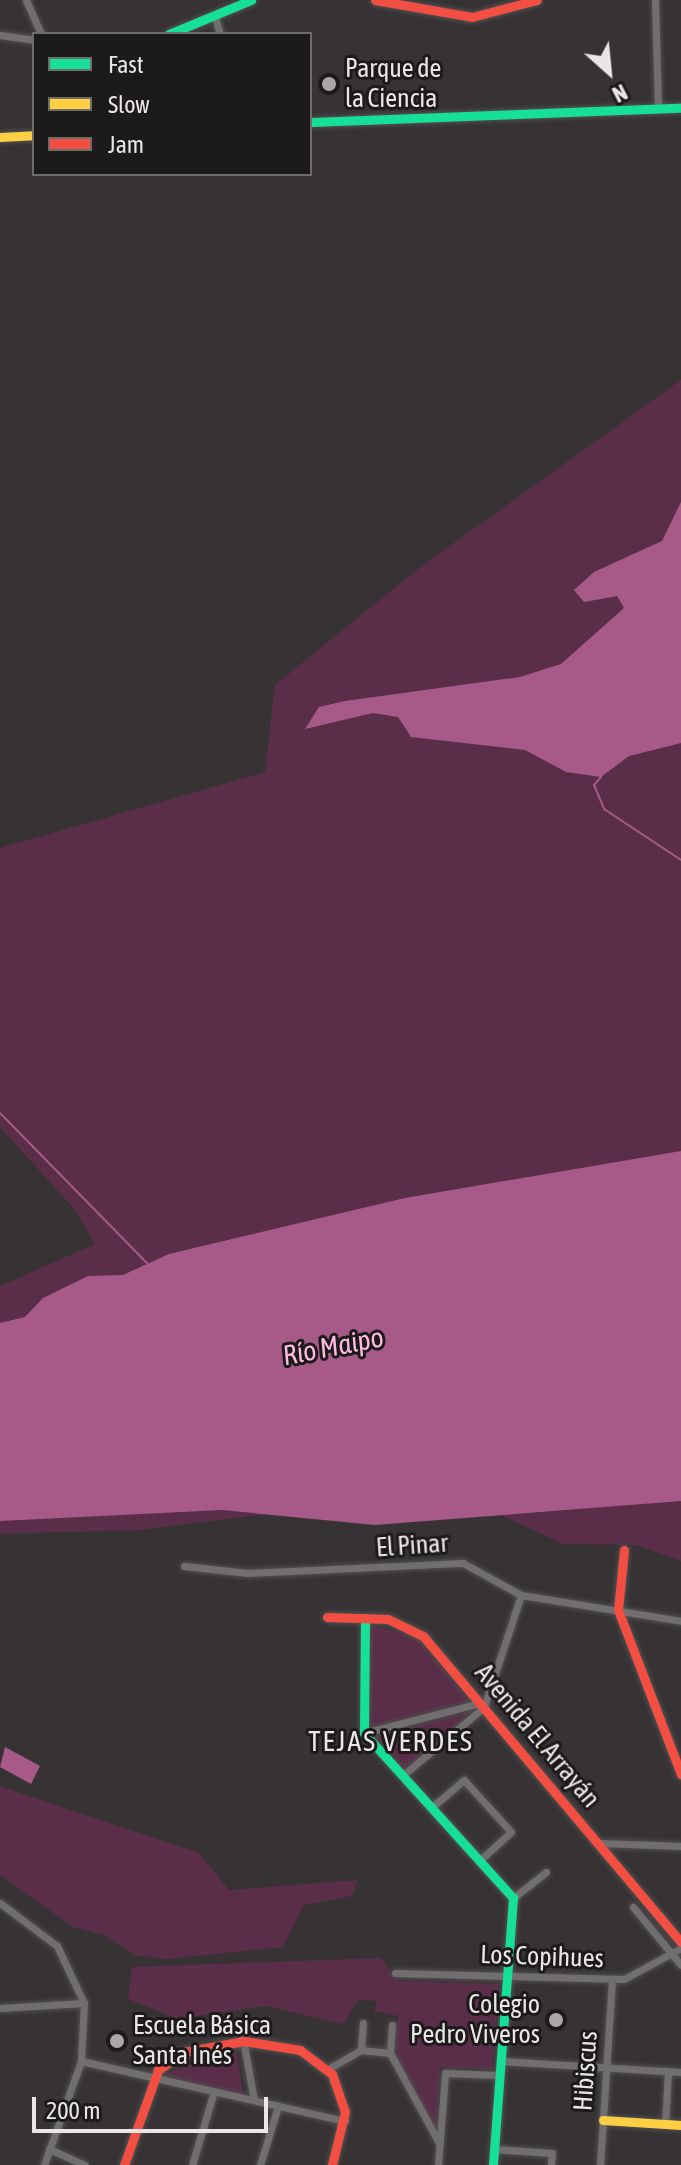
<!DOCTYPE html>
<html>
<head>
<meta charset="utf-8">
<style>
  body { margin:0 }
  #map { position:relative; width:681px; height:2165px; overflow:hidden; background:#373335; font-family:"Asap Condensed",sans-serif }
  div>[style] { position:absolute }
  .green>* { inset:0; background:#5a2e49 }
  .water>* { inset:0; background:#a75a88 }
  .stream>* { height:2px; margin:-1px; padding:0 1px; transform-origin:1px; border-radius:1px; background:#a75a88 }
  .roads { filter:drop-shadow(0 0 2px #535051) drop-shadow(0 0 2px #535051) }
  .street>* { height:7px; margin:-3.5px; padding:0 3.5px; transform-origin:3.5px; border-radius:3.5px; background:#716e70 }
  .fast>* { height:9px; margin:-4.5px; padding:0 4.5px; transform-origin:4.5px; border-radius:4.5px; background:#16e098 }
  .slow>* { height:9px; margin:-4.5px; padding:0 4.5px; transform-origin:4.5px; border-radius:4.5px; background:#ffcf43 }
  .jam>* { height:9px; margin:-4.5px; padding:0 4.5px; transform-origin:4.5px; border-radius:4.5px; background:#f24e42 }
  .dots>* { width:22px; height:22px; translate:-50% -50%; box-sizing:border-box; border:4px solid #1d1a1c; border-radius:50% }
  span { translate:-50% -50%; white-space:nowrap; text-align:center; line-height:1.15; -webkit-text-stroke:6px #1d1a1c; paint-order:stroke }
  .poi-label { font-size:26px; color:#eae6e8 }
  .left { translate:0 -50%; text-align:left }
  .right { translate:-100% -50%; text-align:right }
  .street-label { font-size:26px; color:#eae6e8 }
  .water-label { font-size:28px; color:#febae0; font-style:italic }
  .neighbourhood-label { font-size:28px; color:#eae6e8; letter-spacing:2px }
  .legend { position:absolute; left:32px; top:32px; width:280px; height:144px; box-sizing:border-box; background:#1d1a1c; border:2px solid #6f6c6e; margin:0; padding:10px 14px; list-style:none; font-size:24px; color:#eae6e8 }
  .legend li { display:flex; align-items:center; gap:16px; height:40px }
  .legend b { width:40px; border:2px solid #6f6c6e }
  .north { position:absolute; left:569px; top:32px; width:80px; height:80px; -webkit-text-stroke:6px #1d1a1c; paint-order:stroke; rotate:153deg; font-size:22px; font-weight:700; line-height:32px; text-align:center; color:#eae6e8 }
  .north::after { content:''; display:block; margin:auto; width:28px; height:36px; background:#eae6e8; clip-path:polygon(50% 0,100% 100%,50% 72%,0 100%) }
  .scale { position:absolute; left:32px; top:2097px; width:236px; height:36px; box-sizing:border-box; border:4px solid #eae6e8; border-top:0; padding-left:10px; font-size:24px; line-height:28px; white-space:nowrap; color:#eae6e8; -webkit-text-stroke:6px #1d1a1c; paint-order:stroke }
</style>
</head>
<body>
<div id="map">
  <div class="green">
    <i style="clip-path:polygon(681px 380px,681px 1561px,637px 1545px,563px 1544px,499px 1514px,275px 1513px,139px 1530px,0 1534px,0 1286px,95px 1244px,76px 1211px,0 1127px,0 848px,265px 772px,275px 685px,419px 568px)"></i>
    <i style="clip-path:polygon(369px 1624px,416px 1637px,470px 1701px,369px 1728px)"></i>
    <i style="clip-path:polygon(475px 1710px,403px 1770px,375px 1736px)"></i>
    <i style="clip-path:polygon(0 1786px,199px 1853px,229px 1890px,358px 1880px,352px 1896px,304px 1905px,283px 1947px,166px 1959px,135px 1955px,104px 1935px,73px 1927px,0 1875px)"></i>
    <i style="clip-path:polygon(381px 1958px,398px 1981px,499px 1984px,492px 2069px,440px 2067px,436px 2133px,395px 2054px,398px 2016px,374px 2011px,377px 2001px,358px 2000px,343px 2024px,266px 2006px,177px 2019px,128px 1999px,132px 1967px)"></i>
    <i style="clip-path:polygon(237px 2051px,243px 2096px,163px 2076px,199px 2058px)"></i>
  </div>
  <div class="water">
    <i style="clip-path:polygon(681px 502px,681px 743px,629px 756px,601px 777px,566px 772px,525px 750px,411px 737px,398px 717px,373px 713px,305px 729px,319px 707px,345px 701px,520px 677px,561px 664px,624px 608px,617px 596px,584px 602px,574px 590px,594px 572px,662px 541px)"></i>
    <i style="clip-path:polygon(681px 1151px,681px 1501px,375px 1525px,222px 1510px,0 1521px,0 1323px,25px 1317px,43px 1298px,88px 1276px,123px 1275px,169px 1254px,405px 1198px)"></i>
    <i style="clip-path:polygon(5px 1747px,40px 1766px,31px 1784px,0 1767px)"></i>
  </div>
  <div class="stream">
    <i style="left:601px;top:777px;width:11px;rotate:131deg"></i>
    <i style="left:594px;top:785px;width:26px;rotate:67deg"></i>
    <i style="left:604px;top:809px;width:92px;rotate:33.5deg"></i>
    <i style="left:0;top:1113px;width:211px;rotate:45.6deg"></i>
  </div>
  <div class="roads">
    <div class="street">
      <i style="left:26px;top:0;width:37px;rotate:66deg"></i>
      <i style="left:655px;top:0;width:109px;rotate:88.4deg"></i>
      <i style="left:215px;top:17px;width:18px;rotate:74deg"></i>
      <i style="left:0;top:35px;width:34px;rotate:8deg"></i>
      <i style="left:184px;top:1566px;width:64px;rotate:6.2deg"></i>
      <i style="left:248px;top:1573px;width:215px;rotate:-2.7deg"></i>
      <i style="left:463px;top:1563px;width:66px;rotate:28.9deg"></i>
      <i style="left:521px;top:1595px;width:162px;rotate:9.2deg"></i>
      <i style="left:364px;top:1733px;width:120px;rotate:-14.5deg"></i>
      <i style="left:403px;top:1775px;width:106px;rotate:-40deg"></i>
      <i style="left:484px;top:1707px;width:118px;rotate:-71.7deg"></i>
      <i style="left:432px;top:1807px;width:42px;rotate:-40.2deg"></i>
      <i style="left:464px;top:1780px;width:70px;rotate:47.9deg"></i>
      <i style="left:511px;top:1832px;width:43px;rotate:137.8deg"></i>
      <i style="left:600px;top:1843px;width:81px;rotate:2.1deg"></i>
      <i style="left:513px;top:1898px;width:42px;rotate:-38.2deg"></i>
      <i style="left:0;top:1903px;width:71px;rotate:37deg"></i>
      <i style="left:57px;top:1946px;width:63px;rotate:64.7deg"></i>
      <i style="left:84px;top:2003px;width:58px;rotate:93deg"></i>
      <i style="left:81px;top:2061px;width:110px;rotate:109.6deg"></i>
      <i style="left:633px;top:1907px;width:75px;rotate:50.4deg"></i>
      <i style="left:395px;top:1973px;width:229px;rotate:1.5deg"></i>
      <i style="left:624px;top:1979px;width:65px;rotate:-28.5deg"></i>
      <i style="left:0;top:2008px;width:84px;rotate:-3.4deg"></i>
      <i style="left:240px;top:2023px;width:78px;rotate:79.7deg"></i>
      <i style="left:361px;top:2050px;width:29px;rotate:6deg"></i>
      <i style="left:390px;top:2053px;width:100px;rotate:61.4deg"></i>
      <i style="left:361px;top:2050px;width:27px;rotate:-86deg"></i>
      <i style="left:390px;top:2053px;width:28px;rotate:-86deg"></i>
      <i style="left:81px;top:2061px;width:271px;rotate:12.8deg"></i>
      <i style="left:501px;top:2061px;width:180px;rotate:3.5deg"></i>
      <i style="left:328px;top:2069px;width:38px;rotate:-30deg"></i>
      <i style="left:665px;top:2124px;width:52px;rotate:-86.7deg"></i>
      <i style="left:49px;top:2149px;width:39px;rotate:24deg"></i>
      <i style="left:494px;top:2149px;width:58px;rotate:3.9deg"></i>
      <i style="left:552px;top:2153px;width:12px;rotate:95deg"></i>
      <i style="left:192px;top:2165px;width:77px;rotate:-73.4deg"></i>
      <i style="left:260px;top:2165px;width:62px;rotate:-73deg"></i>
      <i style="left:438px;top:2165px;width:92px;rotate:-85.6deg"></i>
      <i style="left:445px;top:2073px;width:54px;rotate:2.1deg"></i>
      <i style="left:600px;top:2165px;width:186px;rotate:-86.3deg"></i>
    </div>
    <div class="fast">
      <i style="left:169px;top:34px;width:89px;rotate:-22.5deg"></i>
      <i style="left:310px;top:122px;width:371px;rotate:-2.2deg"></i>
      <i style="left:365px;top:1618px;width:115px;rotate:90.5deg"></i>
      <i style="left:364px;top:1733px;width:222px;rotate:47.9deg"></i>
      <i style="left:513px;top:1898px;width:268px;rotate:94.3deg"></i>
    </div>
    <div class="slow">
      <i style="left:0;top:137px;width:34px;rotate:-3deg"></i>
      <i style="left:603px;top:2120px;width:78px;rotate:3.7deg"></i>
    </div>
    <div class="jam">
      <i style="left:375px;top:0;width:98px;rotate:9.9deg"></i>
      <i style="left:472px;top:17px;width:67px;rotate:-14.7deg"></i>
      <i style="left:624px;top:1550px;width:60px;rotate:95.7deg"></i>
      <i style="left:618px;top:1610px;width:176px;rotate:69deg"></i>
      <i style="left:327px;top:1617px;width:61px;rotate:1.9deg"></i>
      <i style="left:388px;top:1619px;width:39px;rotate:26deg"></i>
      <i style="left:423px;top:1636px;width:400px;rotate:49.9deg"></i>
      <i style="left:124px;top:2165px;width:101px;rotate:-70.3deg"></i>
      <i style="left:158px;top:2070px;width:32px;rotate:-35deg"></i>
      <i style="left:184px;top:2052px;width:61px;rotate:-10.4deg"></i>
      <i style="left:244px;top:2041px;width:57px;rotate:9.1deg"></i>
      <i style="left:300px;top:2050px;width:40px;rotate:37deg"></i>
      <i style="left:332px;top:2074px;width:40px;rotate:71.1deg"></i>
      <i style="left:345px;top:2112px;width:55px;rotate:103.8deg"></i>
    </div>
  </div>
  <div class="dots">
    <i style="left:329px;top:84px;background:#aba7a9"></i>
    <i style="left:556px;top:2020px;background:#aba7a9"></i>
    <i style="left:117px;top:2041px;background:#aba7a9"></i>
  </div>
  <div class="poi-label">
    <span class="left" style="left:345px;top:84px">Parque de<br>la Ciencia</span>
    <span class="right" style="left:540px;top:2020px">Colegio<br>Pedro Viveros</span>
    <span class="left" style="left:133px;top:2041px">Escuela Básica<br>Santa Inés</span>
  </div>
  <div class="street-label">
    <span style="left:412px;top:1546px;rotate:-4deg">El Pinar</span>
    <span style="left:537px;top:1736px;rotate:50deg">Avenida El Arrayán</span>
    <span style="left:542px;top:1957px;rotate:2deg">Los Copihues</span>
    <span style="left:586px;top:2071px;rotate:-86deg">Hibiscus</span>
  </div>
  <div class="water-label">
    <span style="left:333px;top:1346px;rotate:-11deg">Río Maipo</span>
  </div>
  <div class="neighbourhood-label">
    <span style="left:391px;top:1741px">TEJAS VERDES</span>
  </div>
  <ul class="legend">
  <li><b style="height:10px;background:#16e098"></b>Fast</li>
  <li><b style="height:10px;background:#ffcf43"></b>Slow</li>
  <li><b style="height:10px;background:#f24e42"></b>Jam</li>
  </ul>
  <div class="north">N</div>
  <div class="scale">200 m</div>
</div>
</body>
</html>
